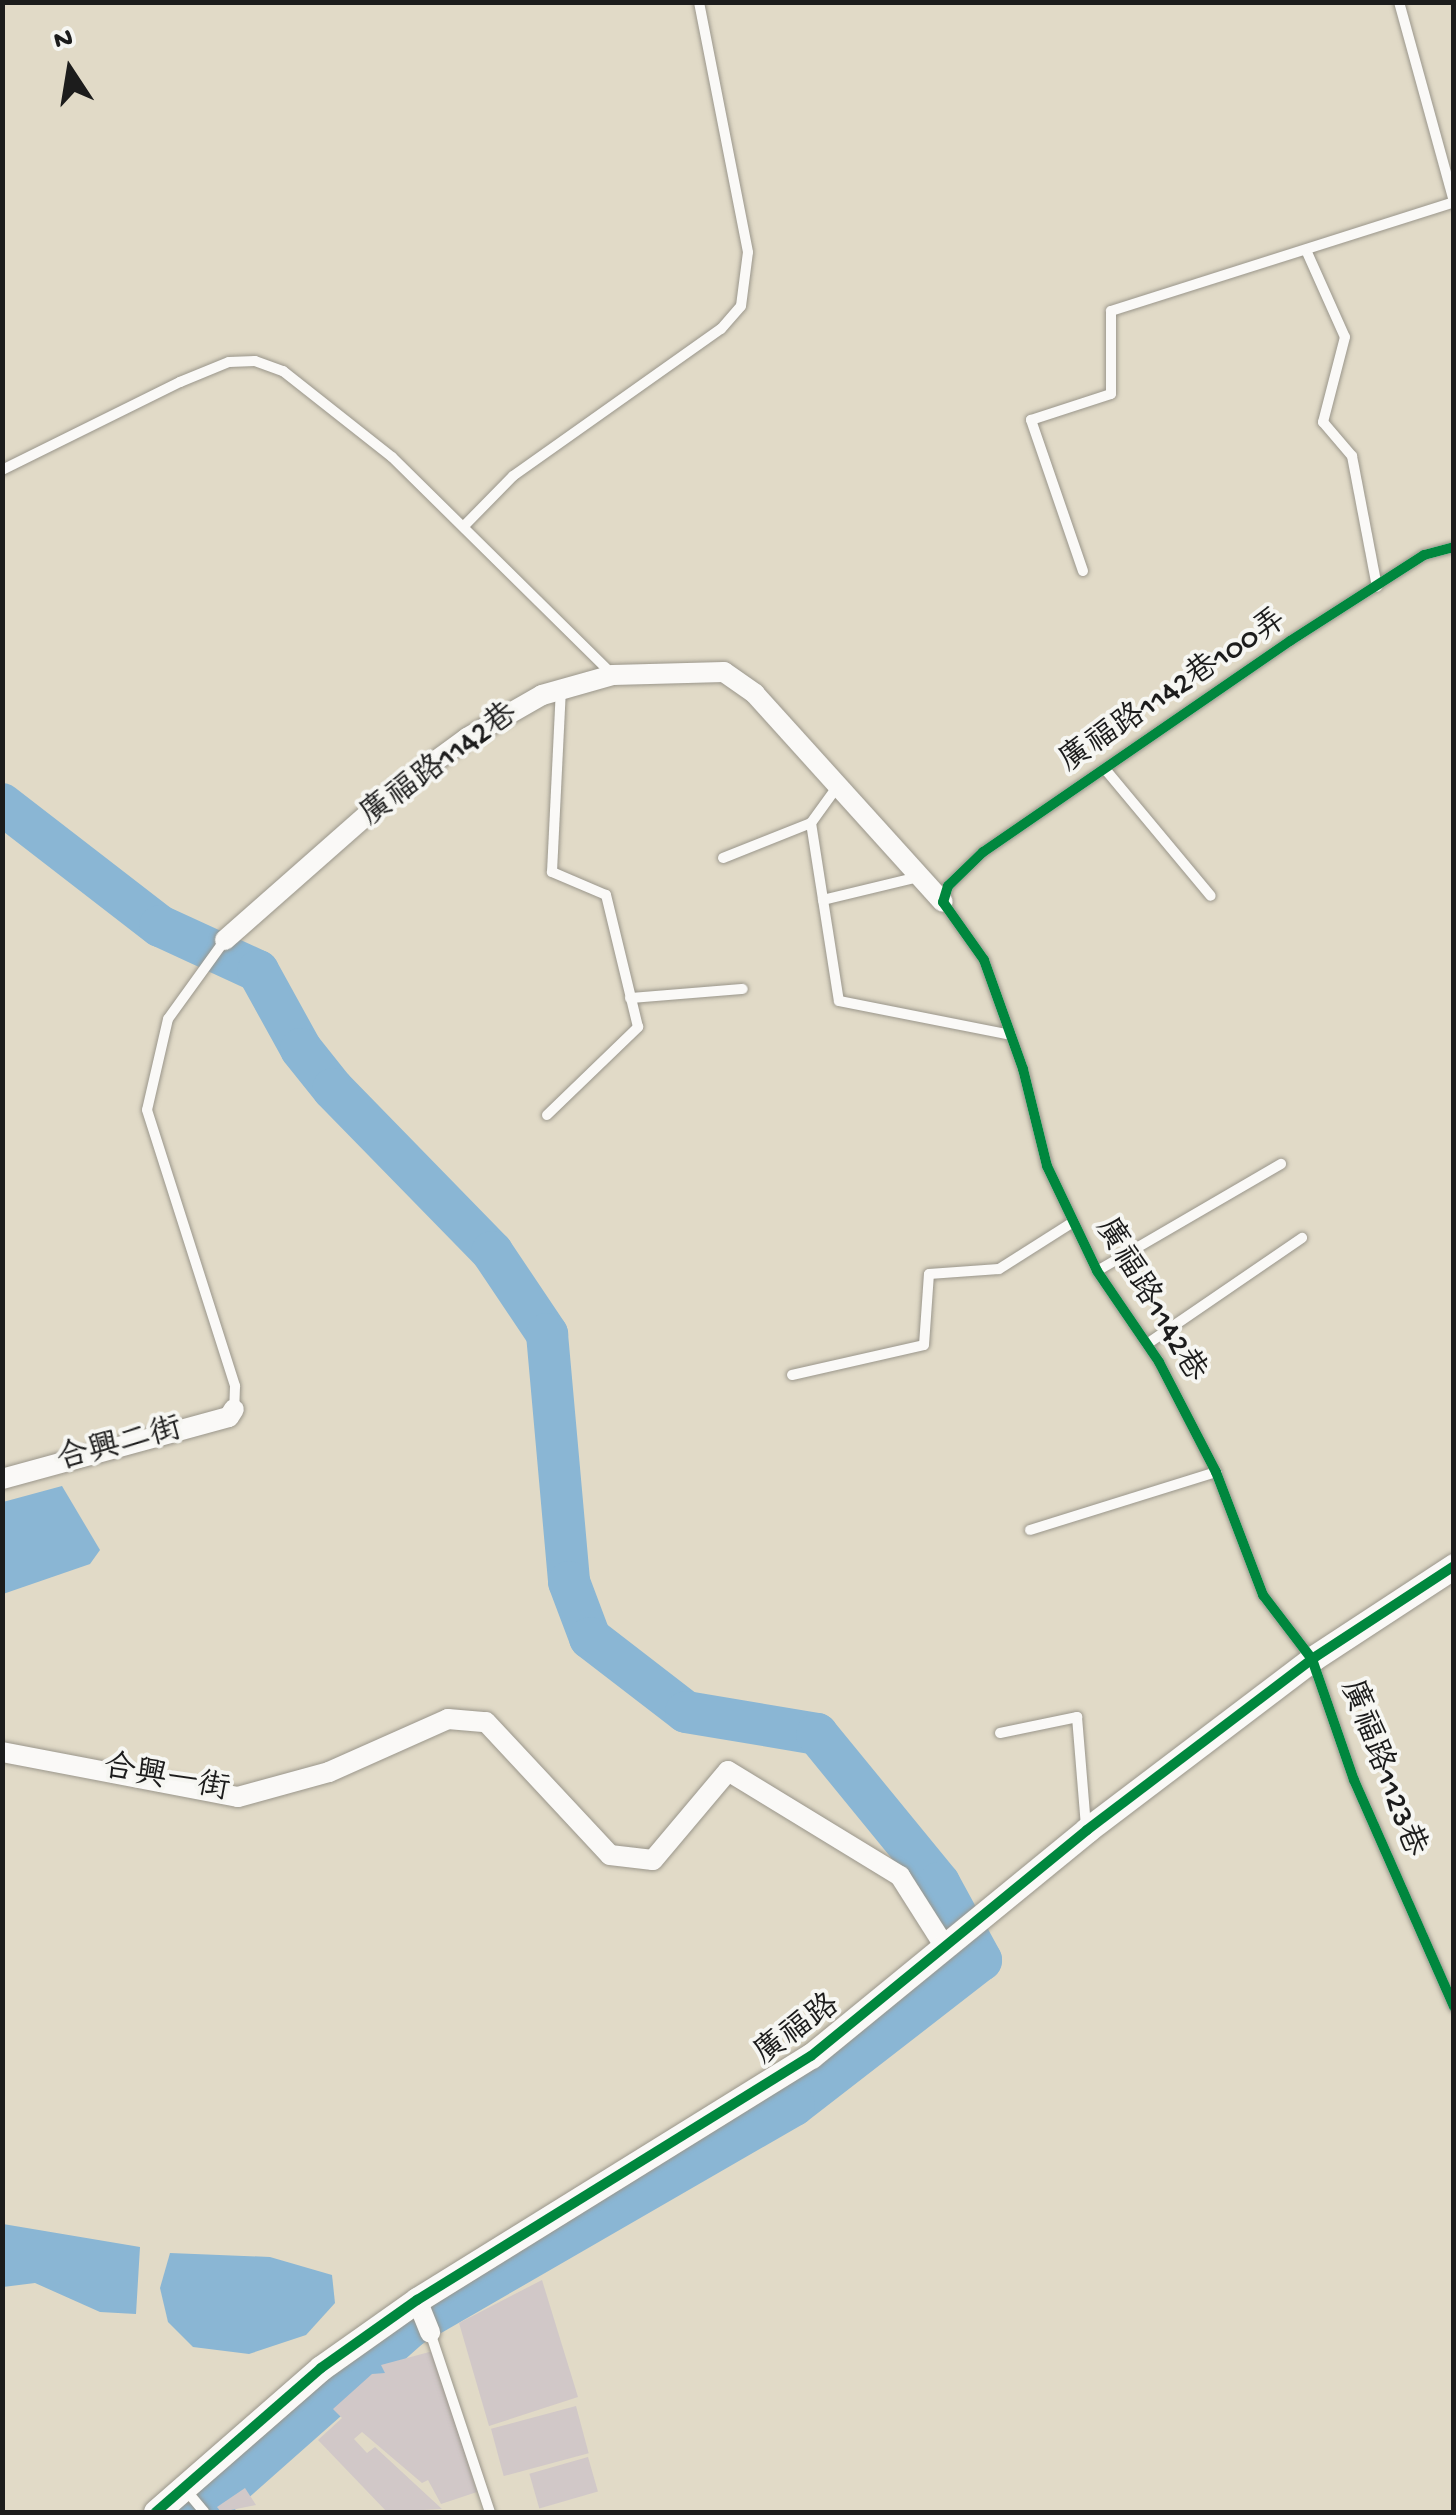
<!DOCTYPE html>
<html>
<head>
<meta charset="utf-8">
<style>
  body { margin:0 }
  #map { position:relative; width:1456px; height:2515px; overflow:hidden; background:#e1dac7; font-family:"Gochi Hand","LXGW WenKai TC",sans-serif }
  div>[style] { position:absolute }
  .water>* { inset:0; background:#8ab6d4 }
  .river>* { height:42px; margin:-21px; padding:0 21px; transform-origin:21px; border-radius:21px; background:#8ab6d4 }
  .building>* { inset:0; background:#d1c8c8; transform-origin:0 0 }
  .roads { filter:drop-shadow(0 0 2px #9a968b) drop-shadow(0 0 2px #9a968b) }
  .service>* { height:10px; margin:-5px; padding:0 5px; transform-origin:5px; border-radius:5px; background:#faf9f7 }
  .minor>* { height:20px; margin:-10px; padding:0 10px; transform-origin:10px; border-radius:10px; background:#faf9f7 }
  .tertiary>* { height:25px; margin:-12.5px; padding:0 12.5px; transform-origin:12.5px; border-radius:12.5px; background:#faf9f7 }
  .cycleway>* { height:10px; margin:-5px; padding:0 5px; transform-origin:5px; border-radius:5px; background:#00873e }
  span { translate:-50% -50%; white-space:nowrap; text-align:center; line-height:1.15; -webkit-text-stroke:8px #f6f6f2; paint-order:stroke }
  .street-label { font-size:32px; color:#1c1c1c }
  .frame { position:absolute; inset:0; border:5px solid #1c1c1c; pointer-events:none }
  .north { position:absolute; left:20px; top:20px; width:100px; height:100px; -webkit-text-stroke:8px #f6f6f2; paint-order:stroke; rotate:348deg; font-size:28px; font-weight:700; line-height:40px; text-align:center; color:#1c1c1c }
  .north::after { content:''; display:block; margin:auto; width:35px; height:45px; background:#1c1c1c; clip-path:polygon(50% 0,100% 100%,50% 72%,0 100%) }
</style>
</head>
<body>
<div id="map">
  <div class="water">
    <i style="clip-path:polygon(62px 1486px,100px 1550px,90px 1564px,3px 1594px,3px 1502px)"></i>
    <i style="clip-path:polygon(3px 2224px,140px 2247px,136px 2314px,100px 2312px,35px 2283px,3px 2287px)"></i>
    <i style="clip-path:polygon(170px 2253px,270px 2257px,332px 2275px,335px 2303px,306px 2335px,249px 2354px,193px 2347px,168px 2322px,160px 2288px)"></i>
  </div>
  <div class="river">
    <i style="left:2px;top:804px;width:200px;rotate:37.7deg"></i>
    <i style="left:160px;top:926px;width:108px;rotate:24.7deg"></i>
    <i style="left:258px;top:971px;width:89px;rotate:61.1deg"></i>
    <i style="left:301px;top:1049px;width:51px;rotate:51.3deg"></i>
    <i style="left:333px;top:1089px;width:228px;rotate:45.7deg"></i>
    <i style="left:492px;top:1252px;width:99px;rotate:56.1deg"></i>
    <i style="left:547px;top:1334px;width:249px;rotate:84.9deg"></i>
    <i style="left:569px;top:1582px;width:60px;rotate:69.4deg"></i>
    <i style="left:590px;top:1638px;width:121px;rotate:37.6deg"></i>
    <i style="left:686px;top:1712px;width:133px;rotate:9.5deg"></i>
    <i style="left:817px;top:1734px;width:193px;rotate:50.7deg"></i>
    <i style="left:939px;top:1883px;width:88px;rotate:61.4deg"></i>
    <i style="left:981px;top:1960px;width:237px;rotate:142.2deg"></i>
    <i style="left:794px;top:2105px;width:442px;rotate:150deg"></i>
    <i style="left:411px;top:2326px;width:281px;rotate:138.5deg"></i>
  </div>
  <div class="building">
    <i style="clip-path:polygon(542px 2280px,578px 2397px,489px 2426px,459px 2323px)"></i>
    <i style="clip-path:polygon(433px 2351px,477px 2492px,441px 2504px,428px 2480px,422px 2483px,362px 2432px,354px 2439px,367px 2453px,375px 2447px,442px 2509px,387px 2512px,318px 2440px,342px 2418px,333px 2409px,372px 2374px,385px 2373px,381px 2365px)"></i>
    <i style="left:576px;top:2406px;width:49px;height:88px;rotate:75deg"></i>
    <i style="left:588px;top:2457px;width:36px;height:61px;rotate:74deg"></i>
    <i style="clip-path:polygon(245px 2488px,256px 2505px,221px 2512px,217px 2507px)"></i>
  </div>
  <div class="roads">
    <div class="service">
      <i style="left:1399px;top:2px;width:206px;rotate:74.6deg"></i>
      <i style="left:1306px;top:250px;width:95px;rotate:65.9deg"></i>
      <i style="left:1345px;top:337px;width:88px;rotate:104.5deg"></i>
      <i style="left:1323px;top:422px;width:45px;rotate:49.5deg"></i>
      <i style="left:1352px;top:456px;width:133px;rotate:79.2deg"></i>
      <i style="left:2px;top:470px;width:199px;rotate:-26.3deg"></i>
      <i style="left:180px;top:382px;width:53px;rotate:-22.2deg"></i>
      <i style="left:229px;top:362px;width:26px;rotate:-2deg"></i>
      <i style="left:255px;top:361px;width:30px;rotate:20deg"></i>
      <i style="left:283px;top:371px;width:139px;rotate:38.3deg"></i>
      <i style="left:392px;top:457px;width:309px;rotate:44.6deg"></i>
      <i style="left:465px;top:525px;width:69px;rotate:-45.6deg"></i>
      <i style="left:513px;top:476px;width:255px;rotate:-35.3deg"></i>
      <i style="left:721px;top:329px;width:30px;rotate:-49deg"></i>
      <i style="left:741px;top:306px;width:54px;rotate:-82.6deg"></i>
      <i style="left:748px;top:252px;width:255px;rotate:-101.1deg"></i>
      <i style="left:1454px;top:547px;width:31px;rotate:165deg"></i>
      <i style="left:1424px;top:555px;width:159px;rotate:147.3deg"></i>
      <i style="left:1290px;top:641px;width:373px;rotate:145.5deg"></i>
      <i style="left:983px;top:852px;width:49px;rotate:135.8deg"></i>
      <i style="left:948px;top:886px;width:17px;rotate:107deg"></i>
      <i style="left:943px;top:902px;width:71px;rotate:54.7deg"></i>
      <i style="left:984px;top:960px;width:116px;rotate:70.3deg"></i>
      <i style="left:1023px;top:1069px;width:100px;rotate:76.1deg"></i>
      <i style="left:1047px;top:1166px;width:116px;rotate:64.5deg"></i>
      <i style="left:1097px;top:1271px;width:110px;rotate:55.7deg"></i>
      <i style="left:1159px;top:1362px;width:124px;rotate:62.6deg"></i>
      <i style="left:1216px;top:1472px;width:132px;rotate:69.1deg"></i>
      <i style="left:1263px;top:1595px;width:81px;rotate:52.6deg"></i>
      <i style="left:1312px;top:1659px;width:128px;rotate:70.9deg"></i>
      <i style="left:1354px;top:1780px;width:248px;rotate:66.2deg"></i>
      <i style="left:1083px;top:571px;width:160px;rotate:-109deg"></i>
      <i style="left:1031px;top:420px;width:84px;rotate:-18deg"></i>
      <i style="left:1111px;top:394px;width:83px;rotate:-90deg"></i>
      <i style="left:1111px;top:311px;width:360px;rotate:-17.6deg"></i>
      <i style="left:1105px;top:769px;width:165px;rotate:50.2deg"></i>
      <i style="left:811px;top:823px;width:180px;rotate:81.1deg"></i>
      <i style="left:839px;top:1001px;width:175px;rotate:11.2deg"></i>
      <i style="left:723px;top:858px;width:95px;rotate:-21.7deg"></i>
      <i style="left:811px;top:823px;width:44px;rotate:-54.2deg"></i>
      <i style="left:823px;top:900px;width:99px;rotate:-13.5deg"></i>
      <i style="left:225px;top:940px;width:97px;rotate:125.8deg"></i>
      <i style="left:168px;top:1019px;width:93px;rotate:103deg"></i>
      <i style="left:147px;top:1110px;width:290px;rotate:72.3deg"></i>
      <i style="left:235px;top:1386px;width:23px;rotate:92deg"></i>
      <i style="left:630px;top:998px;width:113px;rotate:-4.6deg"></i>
      <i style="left:547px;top:1115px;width:127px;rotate:-44deg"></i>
      <i style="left:638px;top:1027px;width:136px;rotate:-103.6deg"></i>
      <i style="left:606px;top:895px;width:59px;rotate:-156.9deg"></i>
      <i style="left:552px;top:872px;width:181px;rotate:-87.2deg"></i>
      <i style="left:1097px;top:1271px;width:213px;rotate:-30.2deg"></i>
      <i style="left:1147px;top:1344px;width:188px;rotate:-34.4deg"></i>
      <i style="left:792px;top:1375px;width:135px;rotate:-12.8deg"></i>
      <i style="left:924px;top:1345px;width:71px;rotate:-86deg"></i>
      <i style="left:929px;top:1274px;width:70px;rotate:-4.1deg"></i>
      <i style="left:999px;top:1269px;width:88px;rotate:-32.4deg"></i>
      <i style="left:1030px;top:1530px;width:195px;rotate:-17.3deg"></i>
      <i style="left:1000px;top:1733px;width:79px;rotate:-11.7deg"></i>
      <i style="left:1077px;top:1717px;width:110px;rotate:85.3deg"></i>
      <i style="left:430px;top:2332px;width:190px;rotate:71.6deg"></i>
      <i style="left:185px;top:2489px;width:30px;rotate:50deg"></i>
    </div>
    <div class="minor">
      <i style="left:225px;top:940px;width:224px;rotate:-41.4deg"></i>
      <i style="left:393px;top:792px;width:92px;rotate:-36.1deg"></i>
      <i style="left:467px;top:738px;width:86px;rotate:-29.8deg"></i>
      <i style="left:542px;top:695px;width:74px;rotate:-15.7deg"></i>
      <i style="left:613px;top:675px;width:111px;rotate:-1.5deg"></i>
      <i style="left:724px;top:672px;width:38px;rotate:35deg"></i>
      <i style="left:755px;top:694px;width:280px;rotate:47.9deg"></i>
      <i style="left:2px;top:1479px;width:235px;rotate:-15.3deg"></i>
      <i style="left:229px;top:1417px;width:9px;rotate:-58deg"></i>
      <i style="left:2px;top:1752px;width:240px;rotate:10.8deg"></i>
      <i style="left:238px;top:1797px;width:94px;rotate:-15.4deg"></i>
      <i style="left:329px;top:1772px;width:130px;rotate:-24deg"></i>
      <i style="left:448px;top:1719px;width:38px;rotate:5deg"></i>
      <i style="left:486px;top:1722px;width:182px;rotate:47deg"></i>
      <i style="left:610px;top:1855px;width:43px;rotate:6.6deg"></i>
      <i style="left:653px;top:1860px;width:116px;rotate:-49.9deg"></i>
      <i style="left:728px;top:1771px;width:202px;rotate:31.4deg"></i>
      <i style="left:900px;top:1876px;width:84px;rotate:57.6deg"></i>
      <i style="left:417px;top:2300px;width:35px;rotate:68deg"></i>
    </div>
    <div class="tertiary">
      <i style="left:156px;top:2512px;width:219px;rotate:-41.1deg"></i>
      <i style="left:321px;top:2368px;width:118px;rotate:-35.3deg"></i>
      <i style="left:417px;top:2300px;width:463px;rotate:-31.8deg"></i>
      <i style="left:811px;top:2056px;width:357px;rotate:-39.3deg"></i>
      <i style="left:1087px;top:1830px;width:283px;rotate:-37.2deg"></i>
      <i style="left:1312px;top:1659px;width:170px;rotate:-33.2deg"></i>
    </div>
  </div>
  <div class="cycleway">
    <i style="left:1454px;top:547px;width:31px;rotate:165deg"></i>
    <i style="left:1424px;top:555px;width:159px;rotate:147.3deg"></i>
    <i style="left:1290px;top:641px;width:373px;rotate:145.5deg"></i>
    <i style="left:983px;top:852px;width:49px;rotate:135.8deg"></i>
    <i style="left:948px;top:886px;width:17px;rotate:107deg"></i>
    <i style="left:943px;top:902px;width:71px;rotate:54.7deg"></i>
    <i style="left:984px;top:960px;width:116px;rotate:70.3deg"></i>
    <i style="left:1023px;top:1069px;width:100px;rotate:76.1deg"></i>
    <i style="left:1047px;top:1166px;width:116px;rotate:64.5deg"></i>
    <i style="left:1097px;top:1271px;width:110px;rotate:55.7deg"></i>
    <i style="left:1159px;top:1362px;width:124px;rotate:62.6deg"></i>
    <i style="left:1216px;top:1472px;width:132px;rotate:69.1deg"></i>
    <i style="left:1263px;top:1595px;width:81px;rotate:52.6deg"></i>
    <i style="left:1312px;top:1659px;width:128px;rotate:70.9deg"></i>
    <i style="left:1354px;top:1780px;width:248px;rotate:66.2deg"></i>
    <i style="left:156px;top:2512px;width:219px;rotate:-41.1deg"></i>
    <i style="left:321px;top:2368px;width:118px;rotate:-35.3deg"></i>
    <i style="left:417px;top:2300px;width:463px;rotate:-31.8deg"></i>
    <i style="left:811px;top:2056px;width:357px;rotate:-39.3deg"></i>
    <i style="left:1087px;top:1830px;width:283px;rotate:-37.2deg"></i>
    <i style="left:1312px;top:1659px;width:170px;rotate:-33.2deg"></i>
  </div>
  <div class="street-label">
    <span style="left:1174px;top:692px;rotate:-34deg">廣福路1142巷100弄</span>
    <span style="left:440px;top:766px;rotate:-36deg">廣福路1142巷</span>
    <span style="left:1149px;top:1301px;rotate:59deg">廣福路1142巷</span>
    <span style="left:120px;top:1446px;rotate:-15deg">合興二街</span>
    <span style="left:1381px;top:1769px;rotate:69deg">廣福路1123巷</span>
    <span style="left:166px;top:1780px;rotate:11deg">合興一街</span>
    <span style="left:798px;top:2031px;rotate:-36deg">廣福路</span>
  </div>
  <div class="frame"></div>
  <div class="north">N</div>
</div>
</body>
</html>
